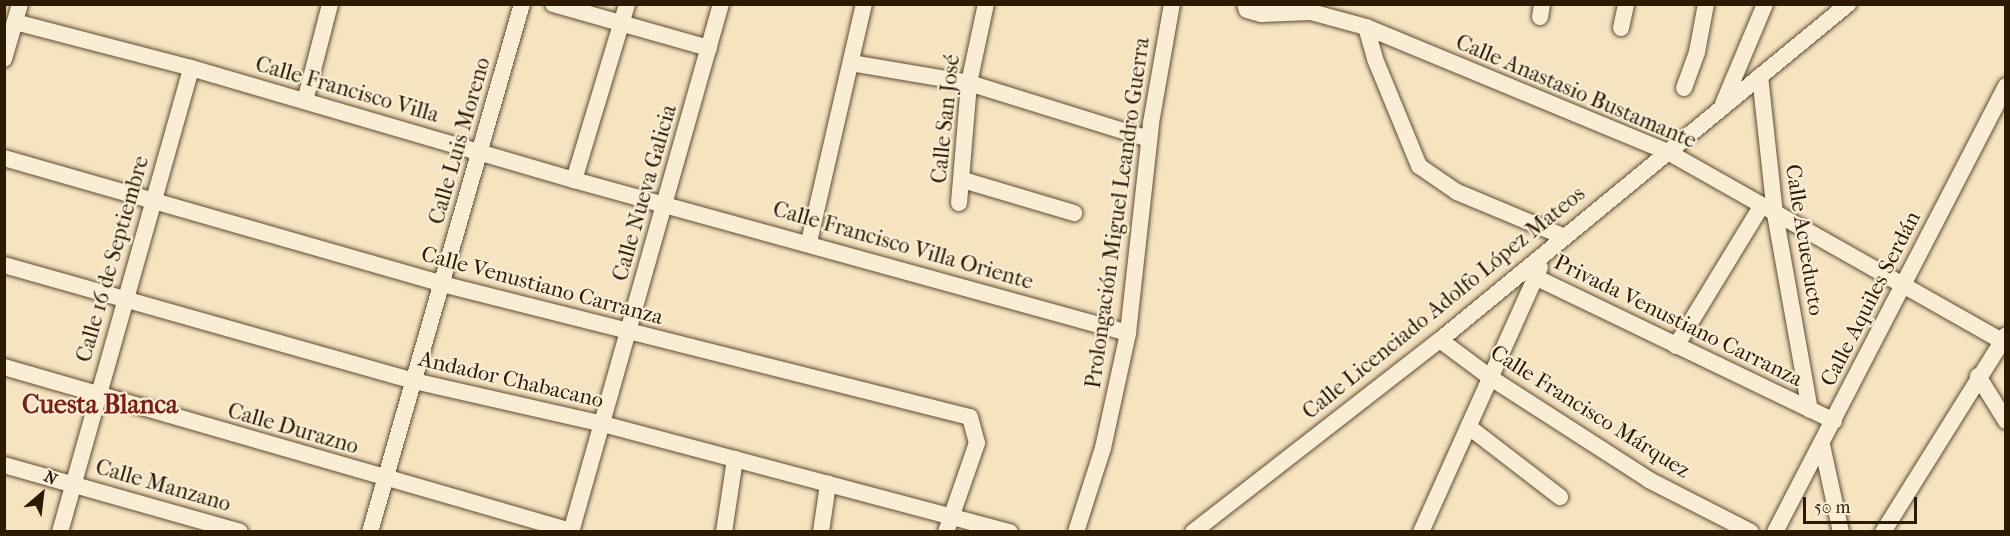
<!DOCTYPE html>
<html>
<head>
<meta charset="utf-8">
<style>
  body { margin:0 }
  #map { position:relative; width:2010px; height:536px; overflow:hidden; background:#f6e3c0; font-family:"IM FELL French Canon",serif }
  div>[style] { position:absolute }
  .roads { filter:drop-shadow(0 0 2px #5f4c33) drop-shadow(0 0 2px #5f4c33) }
  .minor>* { height:16px; margin:-8px; padding:0 8px; transform-origin:8px; border-radius:8px; background:#f9edd6 }
  span { translate:-50% -50%; white-space:nowrap; text-align:center; line-height:1.15; -webkit-text-stroke:4.5px #f9edd6; paint-order:stroke }
  .street-label { font-size:22px; color:#2d1a04 }
  .quarter-label { font-size:26px; color:#7a1f14; font-weight:700 }
  .frame { position:absolute; inset:0; border:6px solid #2d1a04; pointer-events:none }
  .north { position:absolute; left:12px; top:464px; width:60px; height:60px; -webkit-text-stroke:4px #f9edd6; paint-order:stroke; rotate:28deg; font-size:16px; font-weight:700; line-height:24px; text-align:center; color:#2d1a04 }
  .north::after { content:''; display:block; margin:auto; width:21px; height:27px; background:#2d1a04; clip-path:polygon(50% 0,100% 100%,50% 72%,0 100%) }
  .scale { position:absolute; left:1803px; top:497px; width:114px; height:27px; box-sizing:border-box; border:3px solid #2d1a04; border-top:0; padding-left:8px; font-size:18px; line-height:21px; white-space:nowrap; color:#2d1a04; -webkit-text-stroke:4px #f9edd6; paint-order:stroke }
</style>
</head>
<body>
<div id="map">
  <div class="roads">
    <div class="minor">
      <i style="left:553px;top:4px;width:162px;rotate:15.8deg"></i>
      <i style="left:1245px;top:4px;width:6px;rotate:72deg"></i>
      <i style="left:1247px;top:10px;width:15px;rotate:16deg"></i>
      <i style="left:1261px;top:14px;width:50px;rotate:-2.3deg"></i>
      <i style="left:1311px;top:12px;width:57px;rotate:15.3deg"></i>
      <i style="left:1366px;top:27px;width:325px;rotate:22.5deg"></i>
      <i style="left:1666px;top:151px;width:384px;rotate:29.5deg"></i>
      <i style="left:1540px;top:17px;width:13px;rotate:-81deg"></i>
      <i style="left:15px;top:22px;width:182px;rotate:14.6deg"></i>
      <i style="left:191px;top:68px;width:399px;rotate:16.3deg"></i>
      <i style="left:574px;top:180px;width:575px;rotate:15.44deg"></i>
      <i style="left:1366px;top:27px;width:33px;rotate:74deg"></i>
      <i style="left:1375px;top:59px;width:116px;rotate:67.6deg"></i>
      <i style="left:1419px;top:166px;width:46px;rotate:34.4deg"></i>
      <i style="left:1457px;top:192px;width:114px;rotate:22.7deg"></i>
      <i style="left:1621px;top:28px;width:25px;rotate:-78deg"></i>
      <i style="left:4px;top:59px;width:57px;rotate:-73.8deg"></i>
      <i style="left:851px;top:63px;width:120px;rotate:9.6deg"></i>
      <i style="left:969px;top:83px;width:189px;rotate:17.3deg"></i>
      <i style="left:1760px;top:76px;width:139px;rotate:83.8deg"></i>
      <i style="left:1775px;top:214px;width:199px;rotate:79.9deg"></i>
      <i style="left:1684px;top:88px;width:38px;rotate:-70deg"></i>
      <i style="left:1697px;top:52px;width:49px;rotate:-79.4deg"></i>
      <i style="left:305px;top:101px;width:100px;rotate:-75.5deg"></i>
      <i style="left:1723px;top:104px;width:108px;rotate:-67.2deg"></i>
      <i style="left:4px;top:158px;width:456px;rotate:16deg"></i>
      <i style="left:442px;top:284px;width:544px;rotate:14.14deg"></i>
      <i style="left:970px;top:417px;width:27px;rotate:75deg"></i>
      <i style="left:977px;top:443px;width:94px;rotate:109.2deg"></i>
      <i style="left:574px;top:180px;width:184px;rotate:-73.2deg"></i>
      <i style="left:963px;top:180px;width:116px;rotate:16.6deg"></i>
      <i style="left:959px;top:203px;width:120px;rotate:-85.2deg"></i>
      <i style="left:969px;top:83px;width:81px;rotate:-77.9deg"></i>
      <i style="left:809px;top:242px;width:244px;rotate:-77deg"></i>
      <i style="left:4px;top:265px;width:426px;rotate:15.8deg"></i>
      <i style="left:414px;top:381px;width:194px;rotate:12.8deg"></i>
      <i style="left:603px;top:424px;width:421px;rotate:14.9deg"></i>
      <i style="left:1535px;top:277px;width:332px;rotate:25.7deg"></i>
      <i style="left:1440px;top:340px;width:64px;rotate:36.7deg"></i>
      <i style="left:1491px;top:378px;width:188px;rotate:32.8deg"></i>
      <i style="left:1649px;top:480px;width:114px;rotate:27deg"></i>
      <i style="left:1676px;top:346px;width:163px;rotate:-58.6deg"></i>
      <i style="left:4px;top:367px;width:590px;rotate:16.13deg"></i>
      <i style="left:1978px;top:376px;width:53px;rotate:58.1deg"></i>
      <i style="left:1469px;top:427px;width:115px;rotate:37.6deg"></i>
      <i style="left:1822px;top:445px;width:89px;rotate:77.7deg"></i>
      <i style="left:4px;top:465px;width:245px;rotate:15.8deg"></i>
      <i style="left:60px;top:532px;width:482px;rotate:-74.2deg"></i>
      <i style="left:370px;top:532px;width:549px;rotate:-73.94deg"></i>
      <i style="left:571px;top:532px;width:549px;rotate:-74.14deg"></i>
      <i style="left:724px;top:532px;width:74px;rotate:-81.4deg"></i>
      <i style="left:821px;top:532px;width:49px;rotate:-81.7deg"></i>
      <i style="left:1076px;top:532px;width:88px;rotate:-72.2deg"></i>
      <i style="left:1103px;top:448px;width:118px;rotate:-77.7deg"></i>
      <i style="left:1128px;top:333px;width:211px;rotate:-83.7deg"></i>
      <i style="left:1151px;top:123px;width:121px;rotate:-80deg"></i>
      <i style="left:1193px;top:532px;width:313px;rotate:-37.9deg"></i>
      <i style="left:1440px;top:340px;width:529px;rotate:-39.47deg"></i>
      <i style="left:1421px;top:532px;width:290px;rotate:-65.8deg"></i>
      <i style="left:1775px;top:532px;width:502px;rotate:-62.62deg"></i>
      <i style="left:1883px;top:532px;width:232px;rotate:-58deg"></i>
    </div>
  </div>
  <div class="street-label">
    <span style="left:347px;top:90px;rotate:16deg">Calle Francisco Villa</span>
    <span style="left:1576px;top:92px;rotate:23deg">Calle Anastasio Bustamante</span>
    <span style="left:946px;top:119px;rotate:-84deg">Calle San José</span>
    <span style="left:460px;top:141px;rotate:-74deg">Calle Luis Moreno</span>
    <span style="left:645px;top:193px;rotate:-74deg">Calle Nueva Galicia</span>
    <span style="left:1118px;top:213px;rotate:-82deg">Prolongación Miguel Leandro Guerra</span>
    <span style="left:1804px;top:240px;rotate:81deg">Calle Acueducto</span>
    <span style="left:903px;top:246px;rotate:16deg">Calle Francisco Villa Oriente</span>
    <span style="left:113px;top:259px;rotate:-74deg">Calle 16 de Septiembre</span>
    <span style="left:542px;top:286px;rotate:15deg">Calle Venustiano Carranza</span>
    <span style="left:1871px;top:299px;rotate:-63deg">Calle Aquiles Serdán</span>
    <span style="left:1444px;top:303px;rotate:-39deg">Calle Licenciado Adolfo López Mateos</span>
    <span style="left:1678px;top:321px;rotate:26deg">Privada Venustiano Carranza</span>
    <span style="left:511px;top:380px;rotate:13deg">Andador Chabacano</span>
    <span style="left:1590px;top:412px;rotate:32deg">Calle Francisco Márquez</span>
    <span style="left:293px;top:429px;rotate:16deg">Calle Durazno</span>
    <span style="left:163px;top:486px;rotate:16deg">Calle Manzano</span>
  </div>
  <div class="quarter-label">
    <span style="left:100px;top:405px">Cuesta Blanca</span>
  </div>
  <div class="frame"></div>
  <div class="north">N</div>
  <div class="scale">50 m</div>
</div>
</body>
</html>
